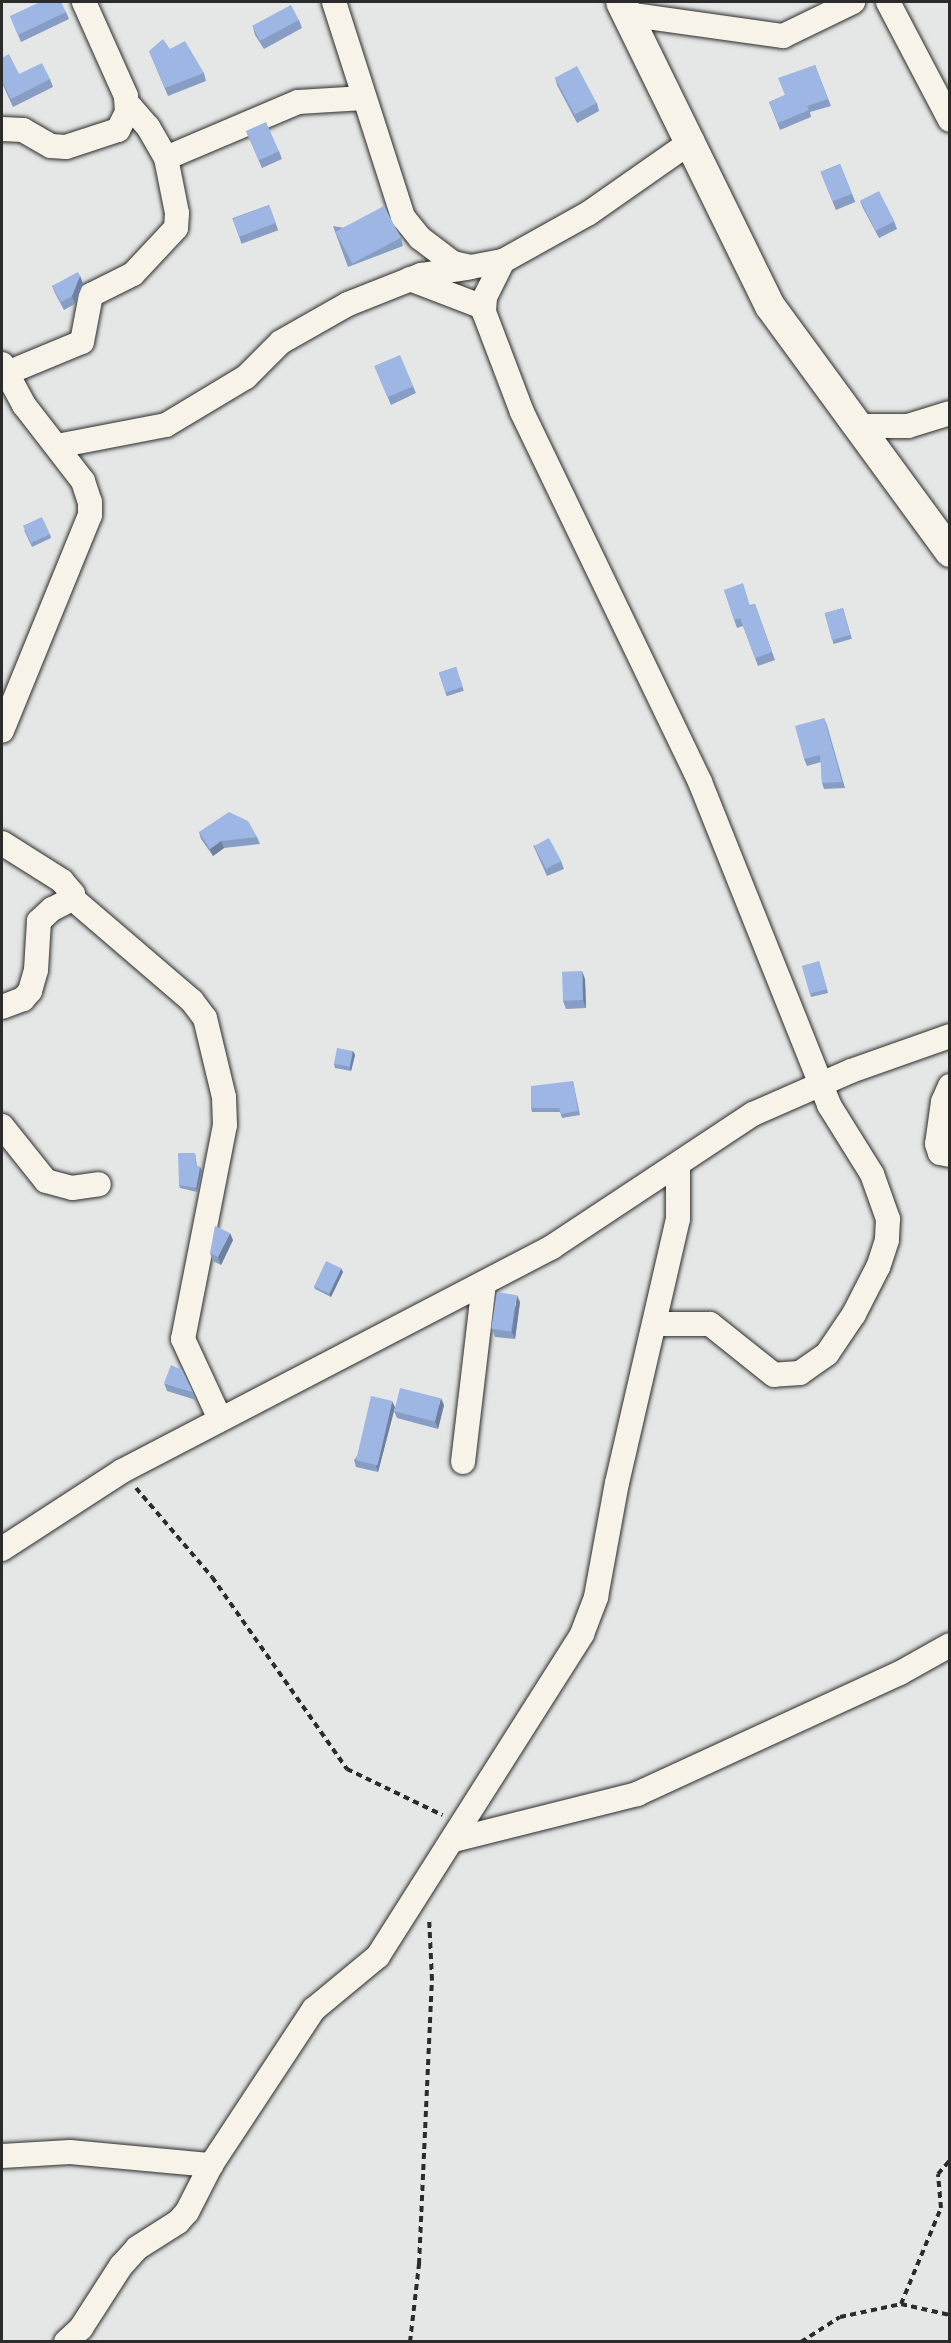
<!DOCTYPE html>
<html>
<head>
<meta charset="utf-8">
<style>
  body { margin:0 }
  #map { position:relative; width:951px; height:2343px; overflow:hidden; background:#e5e7e7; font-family:Delius,sans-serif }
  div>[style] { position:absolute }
  .path>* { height:4px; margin-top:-2px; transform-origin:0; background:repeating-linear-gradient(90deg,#2b2b2b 0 6px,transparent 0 10.5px) }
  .roads { filter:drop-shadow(0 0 2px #2b2b2b) drop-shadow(0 0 2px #2b2b2b) }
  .minor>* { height:24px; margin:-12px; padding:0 12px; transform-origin:12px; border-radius:12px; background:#f7f3e8 }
  .tertiary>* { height:30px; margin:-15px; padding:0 15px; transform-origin:15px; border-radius:15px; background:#f7f3e8 }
  .wall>* { inset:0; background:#879dc3; transform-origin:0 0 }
  .shaded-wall>* { inset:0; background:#6e7f9f }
  .building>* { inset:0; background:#9db6e3; transform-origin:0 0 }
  span { translate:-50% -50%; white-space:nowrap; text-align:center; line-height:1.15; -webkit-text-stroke:5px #f7f3e8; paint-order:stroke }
  .frame { position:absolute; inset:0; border:3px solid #2b2b2b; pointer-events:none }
</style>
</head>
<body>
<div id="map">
  <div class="path">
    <i style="left:136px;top:1488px;width:117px;rotate:49.5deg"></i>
    <i style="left:212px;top:1577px;width:235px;rotate:54.9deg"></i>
    <i style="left:347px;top:1769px;width:106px;rotate:25.8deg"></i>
    <i style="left:901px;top:2304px;width:50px;rotate:12.7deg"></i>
    <i style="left:410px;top:2342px;width:79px;rotate:-83.4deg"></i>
    <i style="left:419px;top:2264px;width:284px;rotate:-87.4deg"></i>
    <i style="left:432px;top:1980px;width:63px;rotate:-92.7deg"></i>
    <i style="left:801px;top:2342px;width:46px;rotate:-32.7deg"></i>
    <i style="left:840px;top:2317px;width:62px;rotate:-12deg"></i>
    <i style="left:901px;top:2304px;width:104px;rotate:-67.4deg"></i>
    <i style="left:941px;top:2208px;width:34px;rotate:-95deg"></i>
    <i style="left:938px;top:2174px;width:18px;rotate:-49deg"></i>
  </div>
  <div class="roads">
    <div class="minor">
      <i style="left:334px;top:2px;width:226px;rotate:72.2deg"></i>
      <i style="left:403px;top:217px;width:27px;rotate:51deg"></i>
      <i style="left:420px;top:238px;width:41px;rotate:37.1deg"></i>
      <i style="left:453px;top:263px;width:18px;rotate:13deg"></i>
      <i style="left:471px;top:267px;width:33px;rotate:-11deg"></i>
      <i style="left:503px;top:261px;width:98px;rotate:-29.2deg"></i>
      <i style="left:589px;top:213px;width:126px;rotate:-35deg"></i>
      <i style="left:888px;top:2px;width:133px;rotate:62.3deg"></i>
      <i style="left:626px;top:14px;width:159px;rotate:8deg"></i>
      <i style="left:783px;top:36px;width:78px;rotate:-25.9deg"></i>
      <i style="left:2px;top:129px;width:21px;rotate:3deg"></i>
      <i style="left:23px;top:130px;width:32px;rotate:30deg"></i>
      <i style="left:51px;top:146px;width:15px;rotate:4deg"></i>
      <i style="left:66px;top:147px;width:55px;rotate:-18.1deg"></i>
      <i style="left:118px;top:130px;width:20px;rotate:-63deg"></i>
      <i style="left:127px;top:112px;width:16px;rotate:-94deg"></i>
      <i style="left:126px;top:96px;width:103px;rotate:-114.1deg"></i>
      <i style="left:166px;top:158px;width:143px;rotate:-23deg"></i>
      <i style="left:298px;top:102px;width:66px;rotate:-3.5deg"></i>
      <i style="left:503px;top:261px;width:40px;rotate:116.6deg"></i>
      <i style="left:485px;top:297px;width:15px;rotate:94deg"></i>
      <i style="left:484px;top:312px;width:107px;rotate:69.2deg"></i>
      <i style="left:522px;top:412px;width:411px;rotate:64.3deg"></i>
      <i style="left:700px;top:782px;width:348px;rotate:68.2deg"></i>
      <i style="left:829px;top:1105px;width:81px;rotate:58.1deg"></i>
      <i style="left:872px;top:1174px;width:48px;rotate:70.4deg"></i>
      <i style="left:888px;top:1219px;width:21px;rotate:93deg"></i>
      <i style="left:887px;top:1240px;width:28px;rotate:108deg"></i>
      <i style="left:878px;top:1267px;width:53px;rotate:117.1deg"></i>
      <i style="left:854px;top:1314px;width:48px;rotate:124deg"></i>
      <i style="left:827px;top:1354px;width:33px;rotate:145deg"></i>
      <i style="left:800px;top:1373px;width:26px;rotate:176deg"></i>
      <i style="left:774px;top:1375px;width:82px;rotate:-141.4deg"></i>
      <i style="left:710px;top:1324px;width:56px;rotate:180deg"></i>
      <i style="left:410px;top:279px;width:78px;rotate:21deg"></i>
      <i style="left:2px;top:364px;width:47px;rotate:61.8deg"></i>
      <i style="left:24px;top:405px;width:96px;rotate:52.2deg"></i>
      <i style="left:83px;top:481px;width:22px;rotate:72deg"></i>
      <i style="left:90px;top:502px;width:13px;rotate:90deg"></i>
      <i style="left:90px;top:515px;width:233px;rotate:112.2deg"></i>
      <i style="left:7px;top:373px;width:81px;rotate:-22.5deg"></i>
      <i style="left:82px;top:342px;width:48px;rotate:-79.2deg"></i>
      <i style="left:91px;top:295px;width:47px;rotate:-26.6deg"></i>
      <i style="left:133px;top:274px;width:63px;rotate:-46.9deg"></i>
      <i style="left:176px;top:228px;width:15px;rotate:-86deg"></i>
      <i style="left:177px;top:213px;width:56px;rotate:-101.3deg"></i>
      <i style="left:166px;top:158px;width:36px;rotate:-120deg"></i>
      <i style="left:148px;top:127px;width:32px;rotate:-131deg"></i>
      <i style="left:855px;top:426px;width:53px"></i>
      <i style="left:908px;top:426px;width:44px;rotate:-17.2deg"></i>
      <i style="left:57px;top:446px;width:111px;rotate:-10.9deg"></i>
      <i style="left:166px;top:425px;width:93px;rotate:-31deg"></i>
      <i style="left:246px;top:377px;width:49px;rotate:-45deg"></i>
      <i style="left:281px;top:342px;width:77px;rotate:-29.6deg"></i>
      <i style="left:348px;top:304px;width:79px;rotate:-21.7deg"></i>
      <i style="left:421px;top:275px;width:47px;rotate:-8.7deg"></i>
      <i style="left:2px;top:843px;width:71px;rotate:32.3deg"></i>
      <i style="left:62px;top:881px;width:17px;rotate:50deg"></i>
      <i style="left:73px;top:894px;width:7px;rotate:117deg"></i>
      <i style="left:70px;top:900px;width:20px;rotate:153deg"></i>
      <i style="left:52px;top:909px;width:18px;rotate:137deg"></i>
      <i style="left:39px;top:921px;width:49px;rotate:93.5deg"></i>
      <i style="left:36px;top:970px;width:22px;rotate:106deg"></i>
      <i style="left:30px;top:991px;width:11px;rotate:131deg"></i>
      <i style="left:23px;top:999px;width:22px;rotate:159deg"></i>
      <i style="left:72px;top:898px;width:158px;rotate:40.6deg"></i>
      <i style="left:192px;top:1001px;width:21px;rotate:53deg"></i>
      <i style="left:205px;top:1018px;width:81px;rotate:76.5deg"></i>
      <i style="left:224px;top:1097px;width:28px;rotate:88deg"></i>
      <i style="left:225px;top:1125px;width:218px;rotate:101.1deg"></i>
      <i style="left:183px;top:1339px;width:88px;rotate:65.2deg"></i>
      <i style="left:950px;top:1086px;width:17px;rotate:114deg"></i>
      <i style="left:943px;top:1102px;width:42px;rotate:98.1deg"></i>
      <i style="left:937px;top:1144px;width:9px;rotate:72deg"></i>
      <i style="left:940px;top:1153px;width:10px;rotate:11deg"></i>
      <i style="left:2px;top:1126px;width:70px;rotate:51.3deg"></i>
      <i style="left:46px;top:1181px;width:27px;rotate:15deg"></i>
      <i style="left:72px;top:1188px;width:27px;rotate:-8deg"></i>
      <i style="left:463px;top:1462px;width:179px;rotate:-83.3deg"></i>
      <i style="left:2px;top:1549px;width:143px;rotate:-33deg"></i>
      <i style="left:122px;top:1471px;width:485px;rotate:-27.5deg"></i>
      <i style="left:552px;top:1247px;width:241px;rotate:-33.5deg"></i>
      <i style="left:753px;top:1114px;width:107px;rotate:-23.7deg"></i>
      <i style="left:851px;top:1071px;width:105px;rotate:-19.5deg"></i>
      <i style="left:454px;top:1840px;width:189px;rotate:-14.1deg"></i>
      <i style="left:637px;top:1794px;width:289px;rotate:-24.7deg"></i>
      <i style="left:900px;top:1673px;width:57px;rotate:-29.2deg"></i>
      <i style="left:2px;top:2156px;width:68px;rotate:-3.4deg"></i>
      <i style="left:70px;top:2152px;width:142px;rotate:5.3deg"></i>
      <i style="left:66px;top:2342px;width:21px;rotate:-43deg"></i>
      <i style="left:81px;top:2328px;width:74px;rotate:-57.2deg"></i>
      <i style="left:121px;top:2266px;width:24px;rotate:-48deg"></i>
      <i style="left:137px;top:2248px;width:49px;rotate:-32.4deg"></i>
      <i style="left:178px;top:2222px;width:13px;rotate:-48deg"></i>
      <i style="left:187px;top:2212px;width:53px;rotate:-62.9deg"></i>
      <i style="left:211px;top:2165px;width:187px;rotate:-56.6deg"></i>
      <i style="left:314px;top:2009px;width:83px;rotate:-39.6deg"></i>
      <i style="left:378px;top:1956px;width:381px;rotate:-57.6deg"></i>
      <i style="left:582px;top:1634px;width:40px;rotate:-69deg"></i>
      <i style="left:596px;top:1597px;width:116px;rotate:-79.6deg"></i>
      <i style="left:617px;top:1483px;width:271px;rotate:-77deg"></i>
      <i style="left:678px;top:1219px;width:54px;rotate:-90deg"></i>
    </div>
    <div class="tertiary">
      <i style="left:621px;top:2px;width:339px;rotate:63.9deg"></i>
      <i style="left:770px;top:306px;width:305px;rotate:53.8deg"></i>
    </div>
  </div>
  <div class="wall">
    <i style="clip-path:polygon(66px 12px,69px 19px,21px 42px,10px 16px)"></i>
    <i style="clip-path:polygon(299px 20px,302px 28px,264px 49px,255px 35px,253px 27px)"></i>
    <i style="clip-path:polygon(170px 49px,204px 73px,206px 81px,168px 96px,149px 51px)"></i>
    <i style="clip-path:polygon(2px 58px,19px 74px,50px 79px,53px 87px,13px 107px,2px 83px)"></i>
    <i style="clip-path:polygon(815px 65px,831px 106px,810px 112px,811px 117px,780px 130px,769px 102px,785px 95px)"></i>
    <i style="clip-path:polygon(555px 77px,597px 103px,599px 111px,577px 123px,557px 85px)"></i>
    <i style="clip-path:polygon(246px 131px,279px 151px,282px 159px,262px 168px)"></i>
    <i style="left:840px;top:164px;width:41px;height:21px;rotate:68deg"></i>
    <i style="clip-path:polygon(860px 201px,894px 221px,897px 229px,879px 238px,863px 208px)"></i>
    <i style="left:269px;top:205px;width:27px;height:39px;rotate:70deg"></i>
    <i style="clip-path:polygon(333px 226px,401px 238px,403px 246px,348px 267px)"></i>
    <i style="clip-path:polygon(80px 276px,83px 284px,75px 304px,64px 310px,55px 293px,52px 286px)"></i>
    <i style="clip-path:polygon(375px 367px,413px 386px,416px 393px,391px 405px)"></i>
    <i style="clip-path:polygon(24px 530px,50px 534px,51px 538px,32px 547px)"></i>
    <i style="clip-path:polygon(724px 590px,750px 605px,755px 604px,775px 660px,758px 666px,743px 626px,737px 628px)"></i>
    <i style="left:843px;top:608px;width:32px;height:19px;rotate:74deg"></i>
    <i style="left:456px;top:667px;width:25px;height:18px;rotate:72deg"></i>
    <i style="clip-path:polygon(824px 718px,827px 725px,845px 788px,824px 789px,822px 783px,821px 762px,807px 766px,804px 759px)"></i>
    <i style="clip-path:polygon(199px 832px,257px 837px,260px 844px,224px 848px,213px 856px,201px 839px)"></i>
    <i style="clip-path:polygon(533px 845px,561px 861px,564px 869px,547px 876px)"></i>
    <i style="clip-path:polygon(819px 961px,828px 993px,811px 997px,810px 993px)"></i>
    <i style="clip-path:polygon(585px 979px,586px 1008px,566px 1009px,563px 1001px)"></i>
    <i style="clip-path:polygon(353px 1051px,355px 1055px,351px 1071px,335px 1068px,334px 1064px)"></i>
    <i style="clip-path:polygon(573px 1081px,580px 1115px,562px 1118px,560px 1112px,532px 1112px,531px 1108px)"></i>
    <i style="clip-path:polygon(195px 1153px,197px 1166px,200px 1167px,202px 1171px,197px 1192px,180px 1188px,179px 1185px)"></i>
    <i style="clip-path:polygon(233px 1240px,221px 1265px,213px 1261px,210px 1253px)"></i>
    <i style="clip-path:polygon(343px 1272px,331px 1297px,315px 1289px,314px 1286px)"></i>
    <i style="clip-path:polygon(520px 1302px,515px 1339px,495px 1337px,492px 1329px)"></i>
    <i style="clip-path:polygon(164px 1383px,193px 1392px,196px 1400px,167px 1391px)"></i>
    <i style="clip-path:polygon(444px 1405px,438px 1429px,397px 1418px,394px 1411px)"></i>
    <i style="clip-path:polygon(395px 1407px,378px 1472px,356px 1467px,354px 1460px)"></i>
  </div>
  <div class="shaded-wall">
    <i style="clip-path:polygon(80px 276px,83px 284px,75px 304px,72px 296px)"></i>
    <i style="clip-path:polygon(221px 841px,224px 848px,213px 856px,210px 849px)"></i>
    <i style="clip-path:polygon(582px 971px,585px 979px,586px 1008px,583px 1000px)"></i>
    <i style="clip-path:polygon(353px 1051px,355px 1055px,351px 1071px,350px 1068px)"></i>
    <i style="clip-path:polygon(200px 1167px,202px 1171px,197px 1192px,196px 1188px)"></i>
    <i style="clip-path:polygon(230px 1233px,233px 1240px,221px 1265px,218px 1257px)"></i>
    <i style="clip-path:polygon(341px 1268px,343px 1272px,331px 1297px,329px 1293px)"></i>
    <i style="clip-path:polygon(517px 1295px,520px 1302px,515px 1339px,512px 1332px)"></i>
    <i style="clip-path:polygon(441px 1398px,444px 1405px,438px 1429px,435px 1421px)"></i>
    <i style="clip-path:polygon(392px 1401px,395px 1407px,378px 1472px,376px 1465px)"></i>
  </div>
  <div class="building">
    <i style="clip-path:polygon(40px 2px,61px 2px,66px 12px,18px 35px,10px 16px)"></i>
    <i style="left:291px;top:5px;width:17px;height:44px;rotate:62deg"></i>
    <i style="clip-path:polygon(163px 39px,170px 49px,185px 41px,204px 73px,165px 88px,149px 51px)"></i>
    <i style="clip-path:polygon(9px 54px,19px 74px,42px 63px,50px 79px,11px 99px,2px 81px,2px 58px)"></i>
    <i style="clip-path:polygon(815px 65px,828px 99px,807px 106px,809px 110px,778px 123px,769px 102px,785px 95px,778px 78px)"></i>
    <i style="left:577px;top:66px;width:42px;height:25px;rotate:62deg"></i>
    <i style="left:266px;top:122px;width:32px;height:22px;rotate:66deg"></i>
    <i style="left:840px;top:164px;width:32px;height:21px;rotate:68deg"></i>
    <i style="left:879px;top:191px;width:34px;height:21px;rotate:63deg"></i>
    <i style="left:269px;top:205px;width:19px;height:39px;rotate:69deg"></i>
    <i style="left:384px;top:206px;width:36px;height:55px;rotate:62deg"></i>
    <i style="clip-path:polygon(78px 272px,80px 276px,72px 296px,61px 302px,52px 286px)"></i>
    <i style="left:400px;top:355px;width:34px;height:28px;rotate:67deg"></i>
    <i style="left:42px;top:517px;width:19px;height:21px;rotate:65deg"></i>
    <i style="clip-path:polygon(743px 583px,750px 606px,755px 604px,772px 652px,755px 658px,740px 618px,734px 620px,724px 590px)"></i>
    <i style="left:843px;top:608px;width:28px;height:19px;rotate:75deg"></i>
    <i style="left:456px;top:667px;width:21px;height:18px;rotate:71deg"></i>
    <i style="clip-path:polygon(824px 718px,842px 782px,822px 783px,820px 755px,804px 759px,795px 726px)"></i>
    <i style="clip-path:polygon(229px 812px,248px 821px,257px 837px,221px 841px,210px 849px,199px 832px)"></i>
    <i style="left:549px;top:838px;width:26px;height:17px;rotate:62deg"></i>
    <i style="left:819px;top:961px;width:29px;height:18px;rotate:74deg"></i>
    <i style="left:582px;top:971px;width:29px;height:20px;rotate:88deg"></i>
    <i style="left:337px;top:1048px;width:16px;height:16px;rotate:11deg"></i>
    <i style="clip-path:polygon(573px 1081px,578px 1111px,561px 1114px,559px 1108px,531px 1108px,531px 1086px)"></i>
    <i style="clip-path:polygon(178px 1153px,195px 1153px,196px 1166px,200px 1167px,196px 1188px,179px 1185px)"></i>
    <i style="clip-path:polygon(215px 1226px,230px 1233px,218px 1257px,210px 1253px)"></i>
    <i style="left:326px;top:1261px;width:17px;height:28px;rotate:25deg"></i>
    <i style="left:497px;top:1292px;width:20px;height:37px;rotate:9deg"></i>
    <i style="clip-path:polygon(171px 1365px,182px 1370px,193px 1392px,164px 1383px)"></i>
    <i style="left:400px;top:1388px;width:42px;height:24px;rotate:14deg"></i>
    <i style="left:371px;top:1396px;width:22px;height:66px;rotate:13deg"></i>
  </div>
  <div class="frame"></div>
</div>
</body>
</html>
